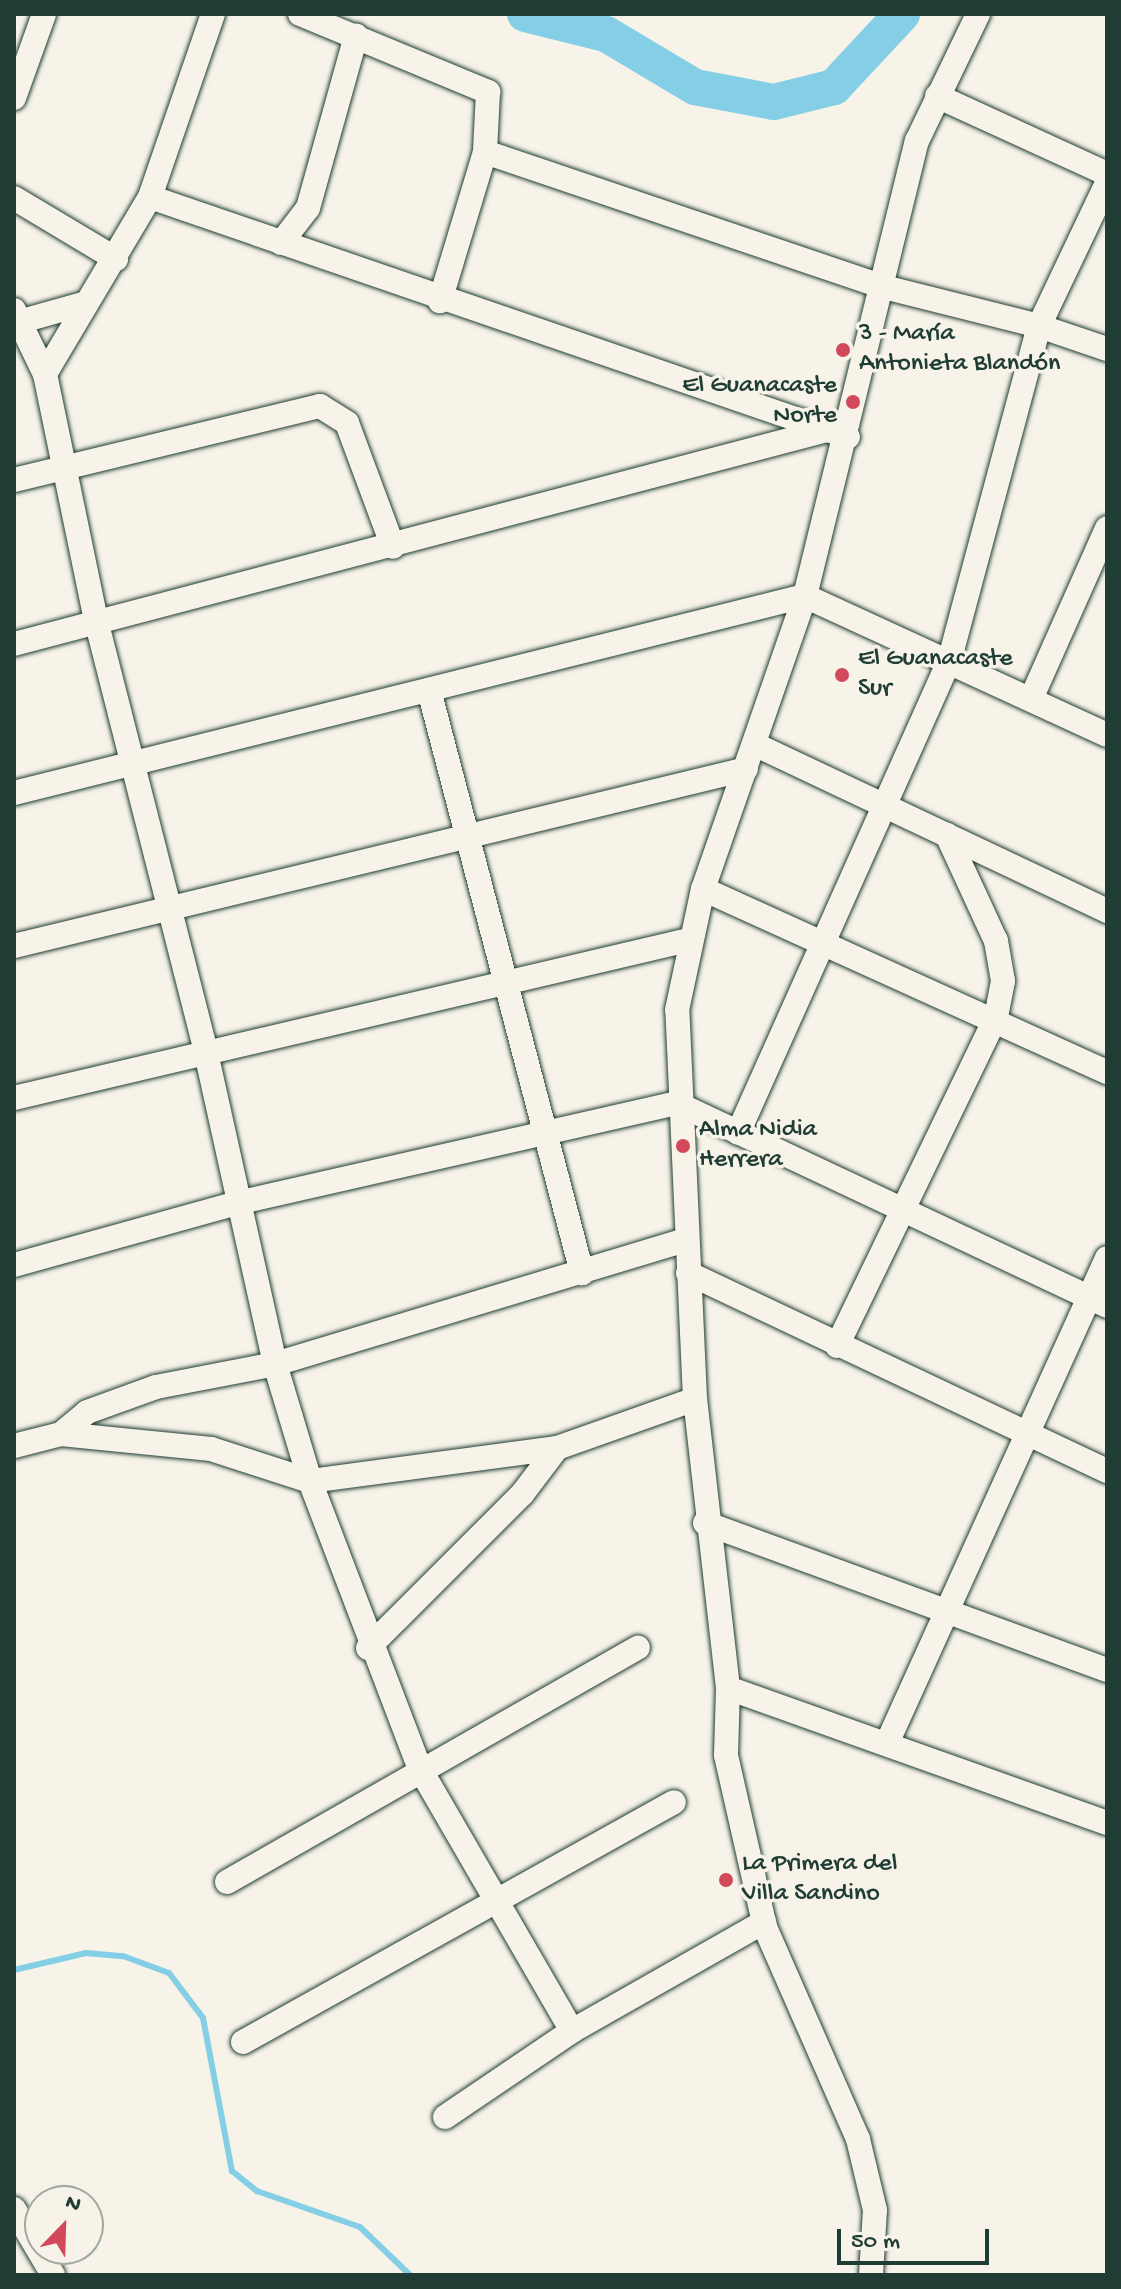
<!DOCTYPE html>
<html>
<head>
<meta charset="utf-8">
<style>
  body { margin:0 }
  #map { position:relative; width:1121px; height:2289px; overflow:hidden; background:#f7f3e8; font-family:"Gochi Hand",sans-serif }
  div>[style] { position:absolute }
  .stream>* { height:6px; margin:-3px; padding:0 3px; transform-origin:3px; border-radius:3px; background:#85cfe6 }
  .river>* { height:36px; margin:-18px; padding:0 18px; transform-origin:18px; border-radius:18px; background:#85cfe6 }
  .roads { filter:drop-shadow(0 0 2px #1f3d34) drop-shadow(0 0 2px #1f3d34) }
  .minor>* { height:24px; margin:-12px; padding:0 12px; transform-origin:12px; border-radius:12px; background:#f7f3e8 }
  .dots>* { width:22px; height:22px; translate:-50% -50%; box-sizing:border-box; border:4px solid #f7f3e8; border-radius:50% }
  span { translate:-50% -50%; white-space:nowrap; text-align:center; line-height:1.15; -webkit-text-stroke:7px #f7f3e8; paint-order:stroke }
  .poi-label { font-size:26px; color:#1f3d34 }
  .left { translate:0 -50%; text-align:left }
  .right { translate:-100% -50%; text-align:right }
  .frame { position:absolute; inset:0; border:16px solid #1f3d34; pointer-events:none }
  .north { position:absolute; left:24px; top:2185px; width:80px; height:80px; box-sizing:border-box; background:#f7f3e8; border:2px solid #a1aaa0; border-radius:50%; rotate:23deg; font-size:22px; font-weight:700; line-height:32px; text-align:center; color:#1f3d34 }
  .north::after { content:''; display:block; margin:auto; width:28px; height:36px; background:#d1495b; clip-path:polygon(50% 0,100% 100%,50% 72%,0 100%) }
  .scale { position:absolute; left:837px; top:2229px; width:152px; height:36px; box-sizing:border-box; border:4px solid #1f3d34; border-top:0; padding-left:10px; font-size:24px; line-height:28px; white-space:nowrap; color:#1f3d34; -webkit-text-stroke:6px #f7f3e8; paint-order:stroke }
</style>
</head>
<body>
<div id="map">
  <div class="stream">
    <i style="left:14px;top:1970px;width:74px;rotate:-13.3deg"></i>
    <i style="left:86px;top:1953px;width:37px;rotate:5deg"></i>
    <i style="left:123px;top:1956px;width:49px;rotate:20.3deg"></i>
    <i style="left:169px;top:1973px;width:56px;rotate:52.9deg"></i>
    <i style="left:203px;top:2018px;width:156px;rotate:79.3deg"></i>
    <i style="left:232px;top:2171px;width:32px;rotate:39deg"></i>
    <i style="left:257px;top:2191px;width:109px;rotate:19.3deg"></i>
    <i style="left:360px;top:2227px;width:69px;rotate:43.8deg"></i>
  </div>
  <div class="river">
    <i style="left:525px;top:14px;width:83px;rotate:13.9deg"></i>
    <i style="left:606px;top:34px;width:104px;rotate:30.8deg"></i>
    <i style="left:695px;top:87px;width:80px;rotate:10.8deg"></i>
    <i style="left:774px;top:102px;width:62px;rotate:-14deg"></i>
    <i style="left:834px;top:87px;width:100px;rotate:-47deg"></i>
  </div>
  <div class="roads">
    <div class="minor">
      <i style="left:213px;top:14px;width:194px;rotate:109deg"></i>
      <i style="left:150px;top:197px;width:738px;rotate:18.97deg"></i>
      <i style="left:300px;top:14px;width:204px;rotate:22.5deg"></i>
      <i style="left:488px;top:92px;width:60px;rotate:92.9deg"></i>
      <i style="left:485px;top:152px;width:156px;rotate:106.8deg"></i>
      <i style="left:937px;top:96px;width:187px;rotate:24.6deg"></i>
      <i style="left:14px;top:98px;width:89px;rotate:-70.3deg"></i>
      <i style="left:485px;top:152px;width:421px;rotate:18.7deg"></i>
      <i style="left:884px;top:287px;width:160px;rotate:14.1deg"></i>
      <i style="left:1039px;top:326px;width:345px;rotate:105deg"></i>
      <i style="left:950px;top:659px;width:519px;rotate:114.1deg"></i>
      <i style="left:1107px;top:183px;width:158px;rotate:115.4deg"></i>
      <i style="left:1039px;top:326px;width:72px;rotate:18.7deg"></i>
      <i style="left:150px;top:197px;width:206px;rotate:120.7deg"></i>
      <i style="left:45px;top:374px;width:255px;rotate:78.3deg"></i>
      <i style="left:97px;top:624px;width:438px;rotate:75.7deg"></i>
      <i style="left:205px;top:1048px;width:324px;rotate:77.5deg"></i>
      <i style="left:275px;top:1364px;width:122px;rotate:73.3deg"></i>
      <i style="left:310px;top:1481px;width:249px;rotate:-7.6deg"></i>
      <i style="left:557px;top:1448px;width:146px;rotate:-19.5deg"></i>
      <i style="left:14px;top:198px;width:119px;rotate:30.9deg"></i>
      <i style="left:281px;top:243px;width:44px;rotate:-52.4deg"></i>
      <i style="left:308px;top:208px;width:179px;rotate:-74.4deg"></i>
      <i style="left:14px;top:310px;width:71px;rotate:64.2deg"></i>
      <i style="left:22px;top:321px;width:63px;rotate:-15.6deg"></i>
      <i style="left:14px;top:480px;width:315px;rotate:-13.6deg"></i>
      <i style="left:320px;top:406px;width:32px;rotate:32deg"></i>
      <i style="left:347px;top:423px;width:132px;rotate:69.6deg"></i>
      <i style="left:14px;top:644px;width:841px;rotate:-14.75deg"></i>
      <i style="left:430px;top:694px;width:599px;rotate:75.29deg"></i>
      <i style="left:1031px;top:699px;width:187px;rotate:-66deg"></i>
      <i style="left:754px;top:744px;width:391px;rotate:25.3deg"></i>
      <i style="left:14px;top:793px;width:815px;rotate:-13.99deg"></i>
      <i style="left:805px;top:596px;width:332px;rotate:24.7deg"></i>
      <i style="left:703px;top:889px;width:444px;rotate:24.4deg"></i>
      <i style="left:14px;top:946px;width:753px;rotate:-13.59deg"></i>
      <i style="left:14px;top:1098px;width:692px;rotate:-13.19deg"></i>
      <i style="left:14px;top:1265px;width:231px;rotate:-15.5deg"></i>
      <i style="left:237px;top:1203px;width:450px;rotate:-12.8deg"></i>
      <i style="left:676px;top:1103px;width:476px;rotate:25.2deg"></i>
      <i style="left:688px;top:1273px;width:463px;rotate:25.3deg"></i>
      <i style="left:837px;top:1346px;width:365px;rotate:-64.2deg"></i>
      <i style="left:996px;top:1017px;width:37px;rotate:-79deg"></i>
      <i style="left:1003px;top:981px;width:41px;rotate:-99.9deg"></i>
      <i style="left:996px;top:941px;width:117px;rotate:-114.8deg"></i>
      <i style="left:61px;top:1434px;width:151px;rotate:5.7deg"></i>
      <i style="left:211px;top:1449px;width:104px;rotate:17.9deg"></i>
      <i style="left:310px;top:1481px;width:306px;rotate:69.1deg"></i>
      <i style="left:419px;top:1767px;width:305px;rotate:59.9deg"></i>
      <i style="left:572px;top:2031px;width:221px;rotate:-29.6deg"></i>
      <i style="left:14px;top:1446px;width:49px;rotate:-14.3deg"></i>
      <i style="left:61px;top:1434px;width:34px;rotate:-40deg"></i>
      <i style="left:87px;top:1412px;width:73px;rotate:-19.9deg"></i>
      <i style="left:156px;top:1387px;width:121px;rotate:-10.9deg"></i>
      <i style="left:275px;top:1364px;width:428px;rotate:-16.8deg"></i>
      <i style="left:705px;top:1523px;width:428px;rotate:20.1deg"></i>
      <i style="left:368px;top:1648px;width:219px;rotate:-45deg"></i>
      <i style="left:523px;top:1493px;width:56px;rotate:-52.9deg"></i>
      <i style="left:728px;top:1688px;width:402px;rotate:19.6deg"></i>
      <i style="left:888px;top:1741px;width:530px;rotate:-65.61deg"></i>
      <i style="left:227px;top:1882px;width:473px;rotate:-29.7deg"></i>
      <i style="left:243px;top:2042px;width:493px;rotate:-29.1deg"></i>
      <i style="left:445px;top:2117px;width:153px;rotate:-34.1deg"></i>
      <i style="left:14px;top:2209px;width:77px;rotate:59.4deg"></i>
      <i style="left:871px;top:2275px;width:65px;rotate:-86.5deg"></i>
      <i style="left:875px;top:2210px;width:73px;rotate:-103.5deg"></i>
      <i style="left:858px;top:2139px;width:232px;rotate:-113.7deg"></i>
      <i style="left:765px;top:1927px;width:176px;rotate:-102.8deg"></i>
      <i style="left:726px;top:1755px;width:67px;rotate:-88.3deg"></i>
      <i style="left:728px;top:1688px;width:291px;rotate:-96.5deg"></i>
      <i style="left:695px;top:1399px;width:389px;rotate:-92.6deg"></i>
      <i style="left:677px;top:1010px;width:124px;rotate:-77.9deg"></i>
      <i style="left:703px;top:889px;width:310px;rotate:-70.8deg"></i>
      <i style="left:805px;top:596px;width:469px;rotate:-76.2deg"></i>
      <i style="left:917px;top:141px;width:141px;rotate:-64.3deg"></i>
    </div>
  </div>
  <div class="dots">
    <i style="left:843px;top:350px;background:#d1495b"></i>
    <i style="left:853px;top:402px;background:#d1495b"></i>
    <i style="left:842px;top:675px;background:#d1495b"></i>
    <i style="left:683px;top:1146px;background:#d1495b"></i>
    <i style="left:726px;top:1880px;background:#d1495b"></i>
  </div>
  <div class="poi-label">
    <span class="left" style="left:859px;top:350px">3 - María<br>Antonieta Blandón</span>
    <span class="right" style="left:837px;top:402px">El Guanacaste<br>Norte</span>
    <span class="left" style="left:858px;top:675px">El Guanacaste<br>Sur</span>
    <span class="left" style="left:699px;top:1146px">Alma Nidia<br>Herrera</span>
    <span class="left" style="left:742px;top:1880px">La Primera del<br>Villa Sandino</span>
  </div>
  <div class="frame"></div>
  <div class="north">N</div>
  <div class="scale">50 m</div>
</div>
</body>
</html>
